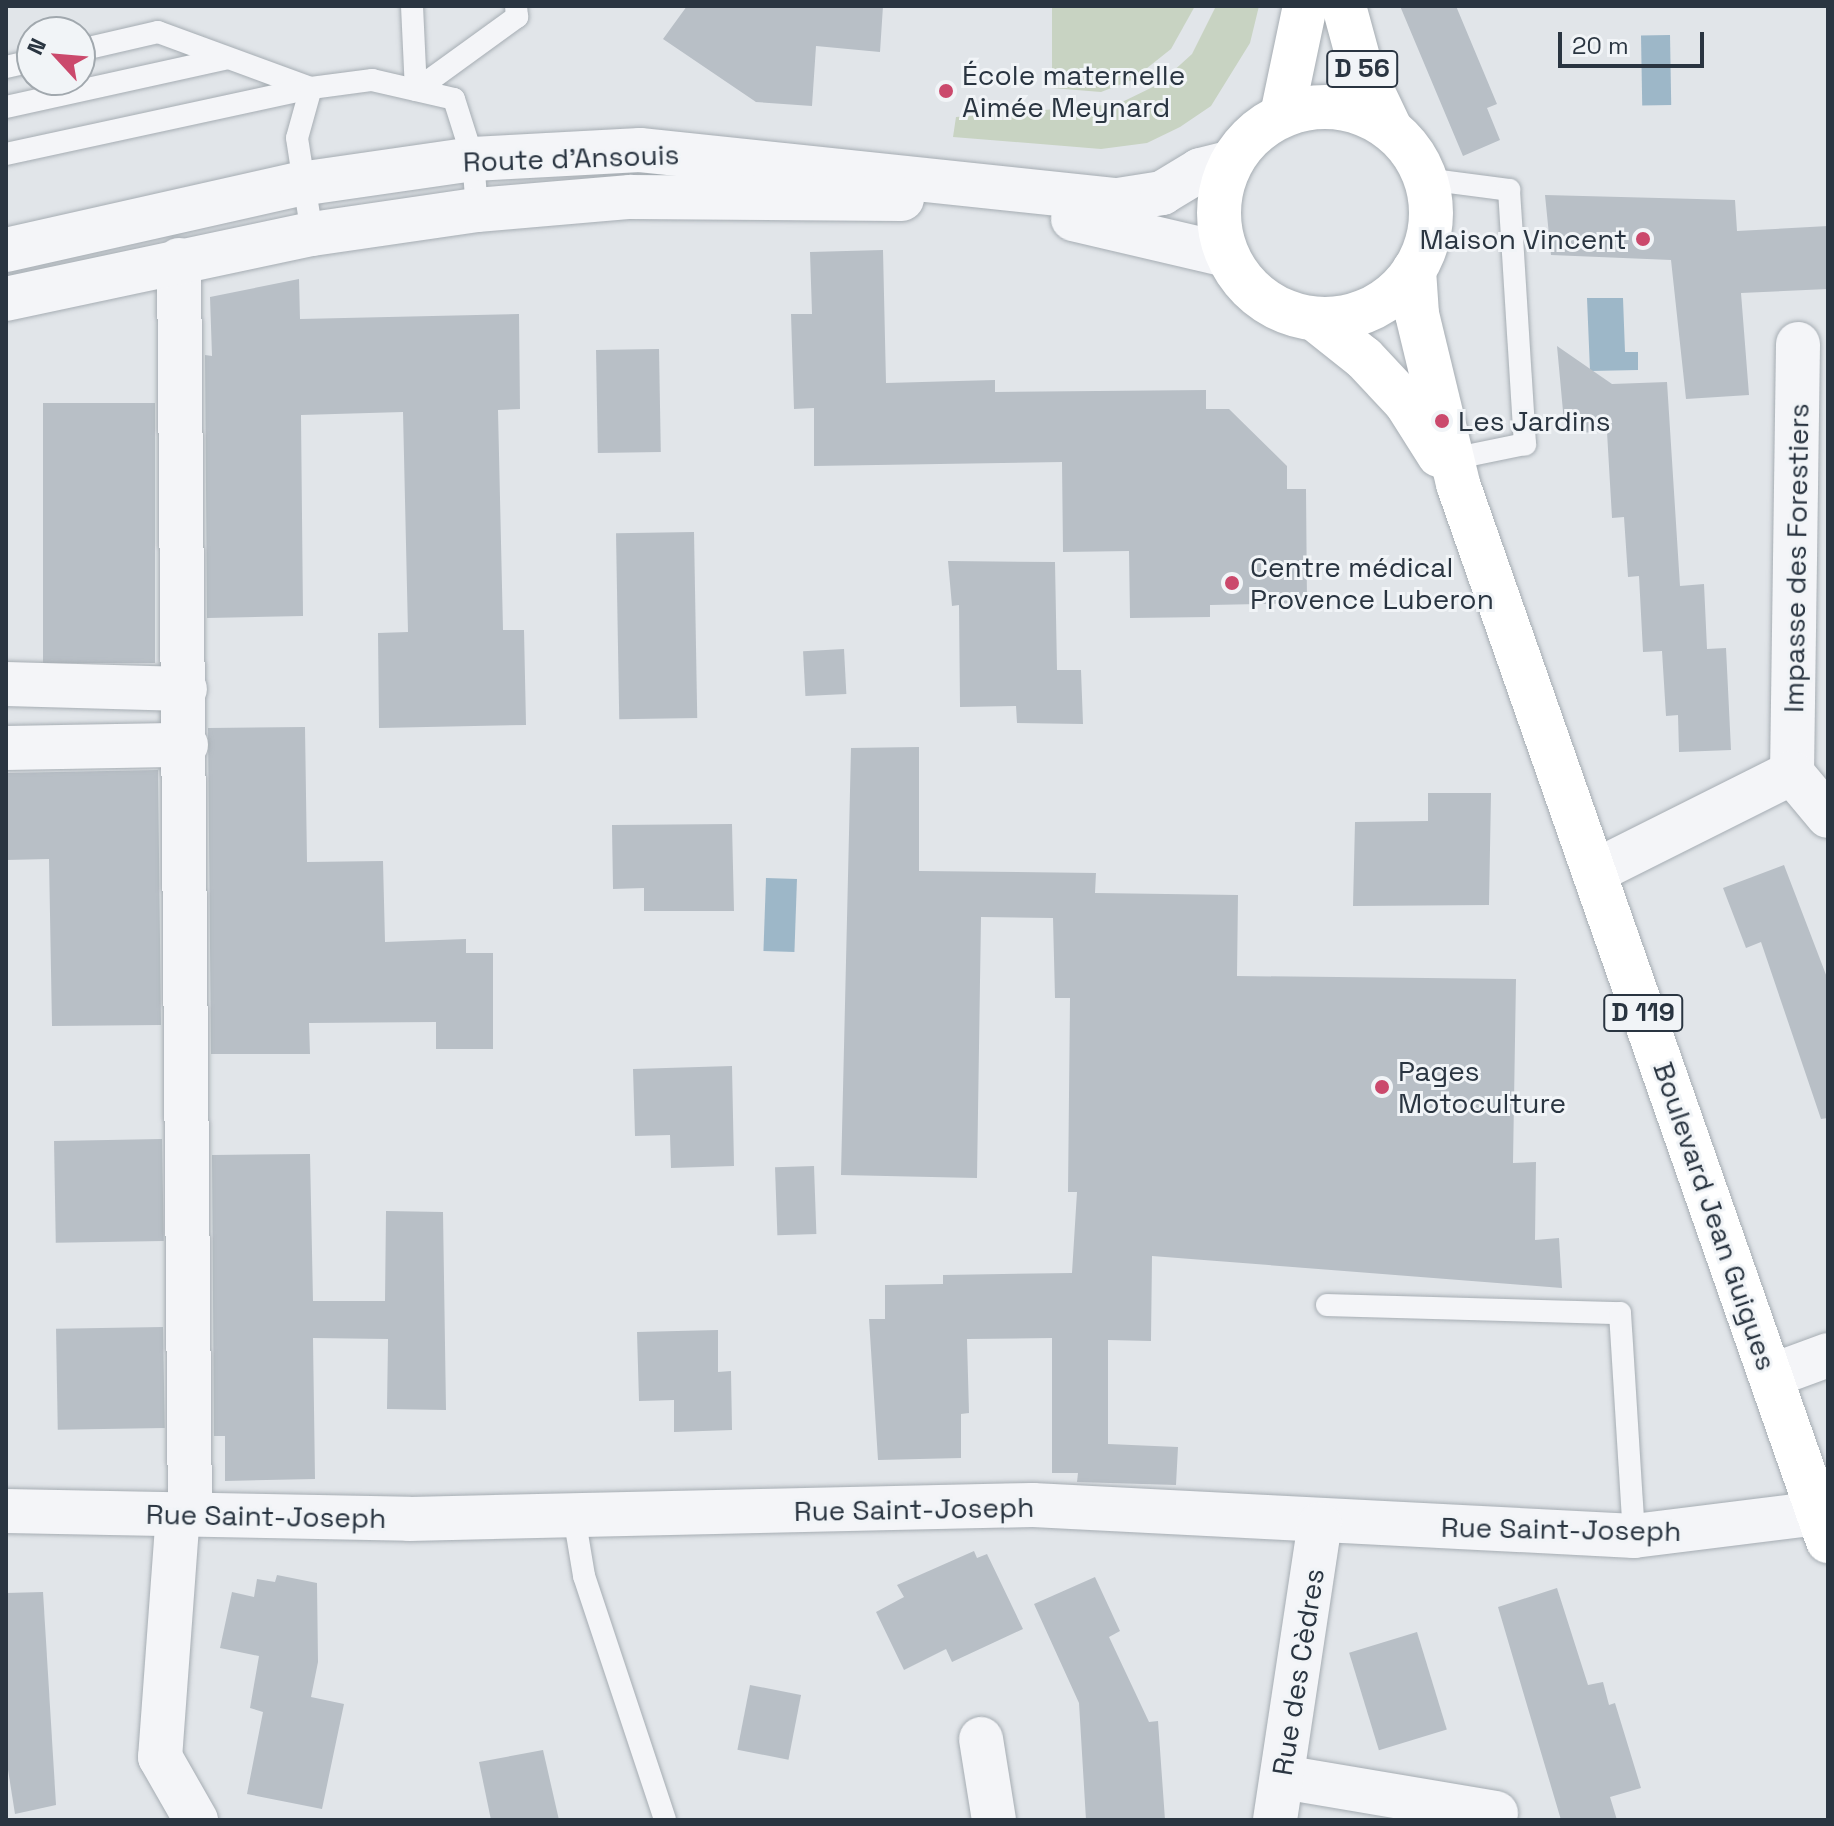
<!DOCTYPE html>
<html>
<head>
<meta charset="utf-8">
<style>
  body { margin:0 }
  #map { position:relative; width:1834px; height:1826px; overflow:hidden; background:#e1e5e9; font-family:"Space Grotesk",sans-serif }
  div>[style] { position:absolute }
  .green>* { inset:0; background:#c8d3c2 }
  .water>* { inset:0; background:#9db7c8; transform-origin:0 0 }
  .building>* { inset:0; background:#b8bfc6; transform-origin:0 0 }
  .roads { filter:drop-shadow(0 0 2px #a6adb3) drop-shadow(0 0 2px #a6adb3) }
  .service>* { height:22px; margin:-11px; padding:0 11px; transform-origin:11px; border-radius:11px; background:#f4f5f8 }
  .minor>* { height:44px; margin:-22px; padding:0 22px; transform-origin:22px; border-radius:22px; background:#f4f5f8 }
  .tertiary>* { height:44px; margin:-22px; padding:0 22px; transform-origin:22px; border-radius:22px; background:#f4f5f8 }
  .primary>* { height:44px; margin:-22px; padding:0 22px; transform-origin:22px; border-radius:22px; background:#fff }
  .primary>.ring { margin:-22px; padding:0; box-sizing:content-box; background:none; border:44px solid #fff; border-radius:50% }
  .dots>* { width:22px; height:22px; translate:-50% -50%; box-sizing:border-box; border:4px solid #f1f4f7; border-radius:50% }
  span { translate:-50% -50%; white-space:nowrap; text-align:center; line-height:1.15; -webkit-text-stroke:6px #f1f4f7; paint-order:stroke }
  .shield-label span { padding:2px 6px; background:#f1f4f7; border:2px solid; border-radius:6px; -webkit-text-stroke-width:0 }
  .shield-label { font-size:26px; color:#2a3541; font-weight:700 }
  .poi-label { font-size:28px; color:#2a3541 }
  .left { translate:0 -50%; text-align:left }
  .right { translate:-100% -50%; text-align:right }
  .street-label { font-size:28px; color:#2a3541 }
  .frame { position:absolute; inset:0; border:8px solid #2a3541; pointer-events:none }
  .north { position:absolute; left:16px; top:16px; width:80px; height:80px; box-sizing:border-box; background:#f1f4f7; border:2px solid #a1a8ae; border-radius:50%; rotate:296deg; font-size:22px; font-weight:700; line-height:32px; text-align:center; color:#2a3541 }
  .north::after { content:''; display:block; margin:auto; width:28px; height:36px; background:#cb496c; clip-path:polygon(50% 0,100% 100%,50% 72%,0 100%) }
  .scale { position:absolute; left:1558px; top:32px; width:146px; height:36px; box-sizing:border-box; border:4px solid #2a3541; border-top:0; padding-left:10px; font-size:24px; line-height:28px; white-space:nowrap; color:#2a3541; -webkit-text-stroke:6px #f1f4f7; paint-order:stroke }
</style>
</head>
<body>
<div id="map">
  <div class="green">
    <i style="clip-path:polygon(1052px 6px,1195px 6px,1171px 49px,1132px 80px,1101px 92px,1052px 88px)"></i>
    <i style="clip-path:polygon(1216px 6px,1259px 6px,1250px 43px,1211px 106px,1180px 127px,1147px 143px,1101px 149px,953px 137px,956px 117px,1118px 104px,1159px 84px,1192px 54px)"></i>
  </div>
  <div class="water">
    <i style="left:1670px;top:35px;width:70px;height:29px;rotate:89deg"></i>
    <i style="clip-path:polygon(1587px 298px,1623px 298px,1625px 352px,1638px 352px,1638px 370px,1590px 371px)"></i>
    <i style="left:766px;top:878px;width:31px;height:73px;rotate:2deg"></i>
  </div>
  <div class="building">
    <i style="clip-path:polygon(687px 6px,883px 6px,880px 52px,816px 46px,812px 106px,756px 102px,663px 39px)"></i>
    <i style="clip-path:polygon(1400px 6px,1456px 6px,1497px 104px,1487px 108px,1500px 140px,1463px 156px)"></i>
    <i style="clip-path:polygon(1545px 195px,1735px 200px,1737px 231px,1828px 226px,1828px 289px,1741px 293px,1749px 395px,1686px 399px,1671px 260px,1551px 255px)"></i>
    <i style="clip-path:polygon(883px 250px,886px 383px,995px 380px,995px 392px,1206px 390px,1206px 409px,1229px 409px,1287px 466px,1287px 489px,1306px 489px,1307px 603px,1210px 605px,1210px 617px,1130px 618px,1129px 551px,1063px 552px,1062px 462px,814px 466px,814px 408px,794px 409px,791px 314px,812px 314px,810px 252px)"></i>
    <i style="clip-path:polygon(299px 279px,300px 319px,519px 314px,520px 409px,498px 410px,503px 630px,524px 630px,526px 725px,379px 728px,378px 633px,408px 632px,403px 412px,301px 415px,303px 616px,207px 618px,205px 355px,212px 356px,210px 297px)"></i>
    <i style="clip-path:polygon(1557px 346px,1612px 384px,1667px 382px,1680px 586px,1704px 584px,1707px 649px,1726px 648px,1731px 750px,1679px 752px,1678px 715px,1666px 716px,1662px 651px,1643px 652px,1639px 576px,1628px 577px,1624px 517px,1612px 518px,1607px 432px,1565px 433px)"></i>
    <i style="left:659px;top:349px;width:103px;height:63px;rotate:89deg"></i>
    <i style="left:155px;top:403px;width:260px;height:112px;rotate:90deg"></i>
    <i style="left:694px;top:532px;width:186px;height:78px;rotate:89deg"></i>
    <i style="clip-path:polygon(948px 561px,1055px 562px,1057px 670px,1081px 670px,1083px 724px,1017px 723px,1016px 706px,960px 707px,959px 605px,952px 606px)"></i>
    <i style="left:844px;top:649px;width:45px;height:41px;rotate:87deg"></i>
    <i style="clip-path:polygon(305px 727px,307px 862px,383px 861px,385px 942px,466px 939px,466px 953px,493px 953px,493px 1049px,436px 1049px,436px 1022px,309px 1023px,310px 1054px,211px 1054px,208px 728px)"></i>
    <i style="clip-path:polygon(919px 747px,919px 871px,1096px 873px,1095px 893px,1238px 895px,1237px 976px,1516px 979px,1513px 1163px,1536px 1162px,1535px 1240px,1559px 1238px,1562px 1288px,1152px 1256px,1151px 1341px,1108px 1340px,1108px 1444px,1178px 1447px,1176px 1485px,1077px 1482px,1078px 1473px,1052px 1473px,1052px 1338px,967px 1339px,969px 1413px,961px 1414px,961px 1458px,878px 1460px,869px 1319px,885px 1319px,885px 1285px,943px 1284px,943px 1275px,1072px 1273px,1077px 1192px,1068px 1192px,1070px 998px,1055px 998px,1053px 918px,981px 917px,977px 1178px,841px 1175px,851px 748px)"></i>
    <i style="clip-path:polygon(158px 770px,161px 1025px,52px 1026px,49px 859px,6px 860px,6px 773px)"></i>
    <i style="clip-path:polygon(1428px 793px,1491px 793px,1489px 905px,1353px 906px,1355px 822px,1428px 821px)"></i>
    <i style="clip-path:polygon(732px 824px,734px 911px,644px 911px,644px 888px,613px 889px,612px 825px)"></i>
    <i style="clip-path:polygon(1784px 865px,1828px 980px,1828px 1118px,1821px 1119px,1761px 942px,1746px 948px,1723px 888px)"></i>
    <i style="clip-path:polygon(732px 1066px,734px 1166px,671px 1168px,670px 1135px,635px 1136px,633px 1069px)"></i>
    <i style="left:162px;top:1139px;width:102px;height:108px;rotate:89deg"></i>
    <i style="clip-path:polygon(310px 1154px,313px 1301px,385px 1301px,386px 1211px,443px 1212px,446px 1410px,387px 1409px,388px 1339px,313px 1338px,315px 1479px,225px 1481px,225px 1436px,214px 1436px,212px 1155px)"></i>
    <i style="left:814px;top:1166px;width:68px;height:39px;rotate:88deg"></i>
    <i style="left:163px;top:1327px;width:101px;height:107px;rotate:89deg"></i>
    <i style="clip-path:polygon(718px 1330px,718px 1372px,731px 1371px,732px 1430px,674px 1432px,674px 1400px,639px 1401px,637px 1332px)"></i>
    <i style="clip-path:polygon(974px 1551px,977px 1558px,987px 1554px,1023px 1629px,952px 1662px,946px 1649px,904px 1670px,876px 1612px,904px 1597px,897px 1585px)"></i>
    <i style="clip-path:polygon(277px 1575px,317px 1583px,318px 1662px,311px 1697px,344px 1704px,322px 1809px,247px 1794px,263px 1712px,250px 1708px,259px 1656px,220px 1648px,232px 1592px,254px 1597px,257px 1579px,275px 1582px)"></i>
    <i style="clip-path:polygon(1095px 1577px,1120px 1631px,1109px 1637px,1149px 1722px,1158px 1721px,1165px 1820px,1086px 1820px,1079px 1703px,1034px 1604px)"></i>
    <i style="clip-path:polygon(1557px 1588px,1588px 1685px,1603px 1682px,1609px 1705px,1615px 1703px,1641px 1788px,1610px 1797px,1617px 1820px,1561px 1820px,1498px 1607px)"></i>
    <i style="clip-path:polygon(43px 1592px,56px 1805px,15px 1814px,6px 1757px,6px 1593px)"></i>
    <i style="left:1417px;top:1632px;width:102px;height:71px;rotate:73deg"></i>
    <i style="left:750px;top:1685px;width:52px;height:66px;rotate:11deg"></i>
    <i style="clip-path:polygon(543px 1750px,559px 1820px,491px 1820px,479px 1762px)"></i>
  </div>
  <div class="roads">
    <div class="service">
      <i style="left:412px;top:6px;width:84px;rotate:87.3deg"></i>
      <i style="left:80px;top:50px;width:80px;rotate:-13deg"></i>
      <i style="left:158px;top:32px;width:162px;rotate:20.2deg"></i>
      <i style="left:6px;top:67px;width:27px;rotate:-13deg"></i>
      <i style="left:416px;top:90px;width:125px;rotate:-35.9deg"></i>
      <i style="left:517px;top:17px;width:11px;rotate:-95deg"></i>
      <i style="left:6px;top:107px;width:223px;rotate:-12.4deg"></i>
      <i style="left:6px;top:154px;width:312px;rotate:-12.2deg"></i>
      <i style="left:1426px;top:179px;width:84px;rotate:7.5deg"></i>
      <i style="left:1509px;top:190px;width:255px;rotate:86.4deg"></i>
      <i style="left:1525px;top:444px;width:75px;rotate:168.4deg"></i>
      <i style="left:312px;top:234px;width:97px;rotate:-98.9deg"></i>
      <i style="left:297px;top:138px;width:52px;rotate:-74.4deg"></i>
      <i style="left:311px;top:88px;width:62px;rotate:-7.5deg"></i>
      <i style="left:372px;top:80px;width:84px;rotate:13deg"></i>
      <i style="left:454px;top:99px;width:63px;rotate:72.4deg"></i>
      <i style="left:473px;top:159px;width:51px;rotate:85.5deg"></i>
      <i style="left:1327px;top:1305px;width:293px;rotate:1.6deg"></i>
      <i style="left:1620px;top:1313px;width:223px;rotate:86.4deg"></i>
      <i style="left:574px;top:1516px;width:61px;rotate:80.5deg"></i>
      <i style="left:584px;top:1576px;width:257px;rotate:71.6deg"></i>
    </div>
    <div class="minor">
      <i style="left:179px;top:260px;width:1254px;rotate:89.5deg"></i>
      <i style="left:1798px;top:344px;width:429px;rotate:90.8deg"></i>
      <i style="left:1792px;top:773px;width:56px;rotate:50.1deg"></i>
      <i style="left:6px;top:684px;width:179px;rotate:1.6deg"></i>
      <i style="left:6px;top:748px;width:180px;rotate:-1deg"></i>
      <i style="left:1594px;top:872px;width:221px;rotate:-26.6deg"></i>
      <i style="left:1771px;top:1376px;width:61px;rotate:-20.2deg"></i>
      <i style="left:6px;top:1511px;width:403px;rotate:1.1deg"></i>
      <i style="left:409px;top:1519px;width:624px;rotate:-1.29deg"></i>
      <i style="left:1033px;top:1505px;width:602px;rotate:2.95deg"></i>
      <i style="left:1634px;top:1536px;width:186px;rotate:-7.1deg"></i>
      <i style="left:178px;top:1513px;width:245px;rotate:94.2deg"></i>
      <i style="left:160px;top:1757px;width:73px;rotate:60.3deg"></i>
      <i style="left:981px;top:1739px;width:82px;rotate:80.9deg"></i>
      <i style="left:1283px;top:1777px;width:216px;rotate:9.6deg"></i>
      <i style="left:1275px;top:1820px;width:299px;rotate:-81.4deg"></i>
    </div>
    <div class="tertiary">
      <i style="left:1073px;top:219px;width:158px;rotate:13.2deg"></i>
      <i style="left:6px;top:250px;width:301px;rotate:-12.7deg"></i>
      <i style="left:300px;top:184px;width:175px;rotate:-8.2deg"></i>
      <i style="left:473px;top:159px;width:167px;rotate:-3.1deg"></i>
      <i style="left:640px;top:150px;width:481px;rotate:6deg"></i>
      <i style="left:1118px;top:200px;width:45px;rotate:-9deg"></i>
      <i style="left:1162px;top:193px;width:44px;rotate:-31.2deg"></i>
      <i style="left:1200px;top:170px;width:32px;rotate:-14deg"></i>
      <i style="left:6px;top:299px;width:313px;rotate:-12deg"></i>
      <i style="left:312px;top:234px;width:167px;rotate:-8.3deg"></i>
      <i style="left:477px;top:210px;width:154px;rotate:-4.9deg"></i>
      <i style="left:630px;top:197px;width:272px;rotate:0.4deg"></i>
    </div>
    <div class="primary">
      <i style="left:1344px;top:6px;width:61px;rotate:74.8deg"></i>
      <i style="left:1360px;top:65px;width:70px;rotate:64.5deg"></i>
      <i class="ring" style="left:1219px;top:107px;width:168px;height:168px"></i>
      <i style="left:1282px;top:115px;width:111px;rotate:-78.1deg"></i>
      <i style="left:1414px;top:270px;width:44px;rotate:86.1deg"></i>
      <i style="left:1417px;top:314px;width:175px;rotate:76.4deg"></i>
      <i style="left:1458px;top:484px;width:1120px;rotate:70.71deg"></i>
      <i style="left:1316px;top:320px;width:61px;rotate:38.4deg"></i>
      <i style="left:1364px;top:358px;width:62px;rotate:47deg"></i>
      <i style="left:1406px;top:403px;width:62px;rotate:57.6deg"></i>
    </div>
  </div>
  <div class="dots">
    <i style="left:946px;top:91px;background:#cb496c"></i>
    <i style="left:1643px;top:239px;background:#cb496c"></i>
    <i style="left:1442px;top:421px;background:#cb496c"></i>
    <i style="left:1232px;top:583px;background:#cb496c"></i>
    <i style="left:1382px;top:1087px;background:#cb496c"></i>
  </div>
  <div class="shield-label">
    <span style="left:1362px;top:69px">D 56</span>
    <span style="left:1643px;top:1013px">D 119</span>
  </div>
  <div class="poi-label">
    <span class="left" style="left:962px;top:91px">École maternelle<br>Aimée Meynard</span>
    <span class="right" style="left:1627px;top:239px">Maison Vincent</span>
    <span class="left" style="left:1458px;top:421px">Les Jardins</span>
    <span class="left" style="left:1250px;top:583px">Centre médical<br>Provence Luberon</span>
    <span class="left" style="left:1398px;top:1087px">Pages<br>Motoculture</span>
  </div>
  <div class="street-label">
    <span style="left:571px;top:158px;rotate:-2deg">Route d'Ansouis</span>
    <span style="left:1796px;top:558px;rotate:-89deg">Impasse des Forestiers</span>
    <span style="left:1715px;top:1216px;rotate:71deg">Boulevard Jean Guigues</span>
    <span style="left:914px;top:1509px;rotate:-1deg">Rue Saint-Joseph</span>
    <span style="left:266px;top:1516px;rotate:1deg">Rue Saint-Joseph</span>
    <span style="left:1561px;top:1529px;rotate:1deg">Rue Saint-Joseph</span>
    <span style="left:1298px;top:1672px;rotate:-81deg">Rue des Cèdres</span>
  </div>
  <div class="frame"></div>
  <div class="north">N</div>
  <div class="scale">20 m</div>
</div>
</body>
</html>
